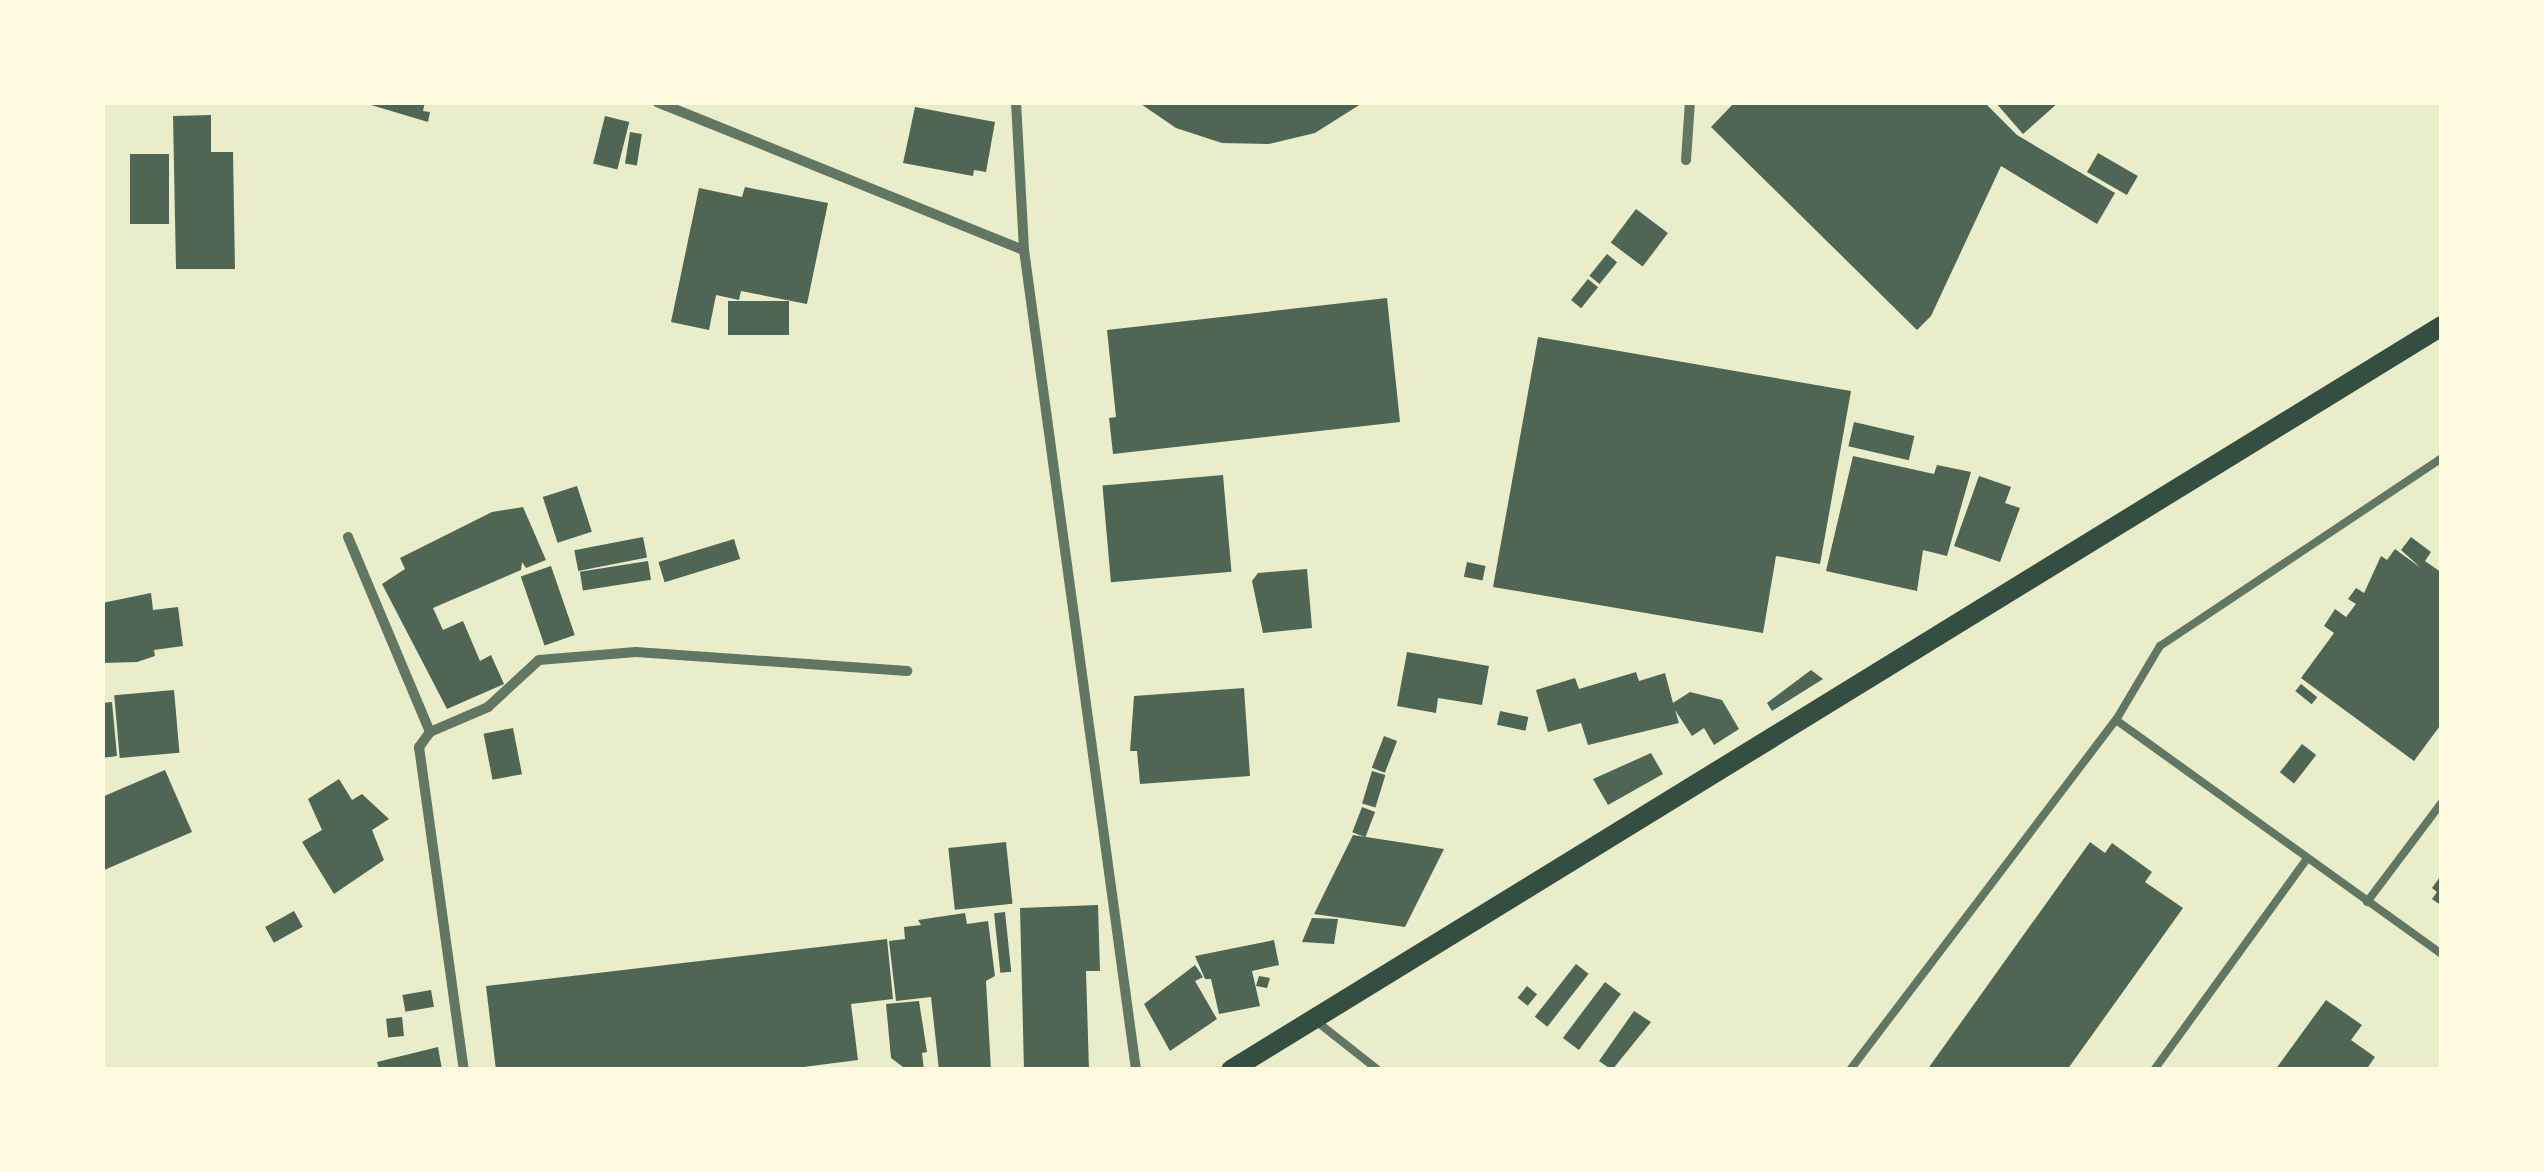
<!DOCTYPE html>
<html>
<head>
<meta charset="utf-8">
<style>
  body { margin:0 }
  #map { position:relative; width:2544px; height:1172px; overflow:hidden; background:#e9edc9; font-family:Karla,sans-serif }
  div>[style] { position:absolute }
  .building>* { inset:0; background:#4f6655; transform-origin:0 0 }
  .service>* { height:8px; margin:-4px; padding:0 4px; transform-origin:4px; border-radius:4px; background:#617663 }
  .minor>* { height:10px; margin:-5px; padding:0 5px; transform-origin:5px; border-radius:5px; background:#617663 }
  .secondary>* { height:20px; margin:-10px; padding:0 10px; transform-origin:10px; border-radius:10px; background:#344e41 }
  span { translate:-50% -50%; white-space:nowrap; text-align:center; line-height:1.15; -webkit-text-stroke:8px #fefae0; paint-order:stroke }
  .frame { position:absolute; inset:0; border:105px solid #fefae0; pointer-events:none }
</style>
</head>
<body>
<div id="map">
  <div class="building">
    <i style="clip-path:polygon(361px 102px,425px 102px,423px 111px,430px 112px,428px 122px)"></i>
    <i style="clip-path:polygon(1138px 102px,1364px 102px,1315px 133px,1269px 144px,1222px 143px,1176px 128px)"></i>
    <i style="clip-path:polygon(1735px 102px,1984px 102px,2017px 135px,2115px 193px,2097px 224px,2001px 166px,1931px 316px,1917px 330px,1711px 127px)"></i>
    <i style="clip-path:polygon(1995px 102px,2059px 102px,2023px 134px)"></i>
    <i style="clip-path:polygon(915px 107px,995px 122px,986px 172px,974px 170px,973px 176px,903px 163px)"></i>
    <i style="clip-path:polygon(211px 115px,211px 152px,233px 152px,235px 269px,176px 269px,173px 116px)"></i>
    <i style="left:605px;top:116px;width:25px;height:49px;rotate:14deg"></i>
    <i style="left:630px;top:132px;width:12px;height:32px;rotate:9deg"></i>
    <i style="left:2098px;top:153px;width:46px;height:22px;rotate:30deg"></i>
    <i style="left:130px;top:154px;width:39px;height:70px"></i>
    <i style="clip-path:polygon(745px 187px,828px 203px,807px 304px,741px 291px,739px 300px,716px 295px,709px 330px,671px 322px,699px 188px,742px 197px)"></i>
    <i style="left:1636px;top:209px;width:40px;height:42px;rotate:37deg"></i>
    <i style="left:1607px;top:254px;width:13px;height:28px;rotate:39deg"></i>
    <i style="left:1588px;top:279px;width:13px;height:27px;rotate:39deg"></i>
    <i style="clip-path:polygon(1387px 298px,1400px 422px,1113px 454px,1109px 418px,1116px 417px,1107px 330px)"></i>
    <i style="left:728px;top:301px;width:61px;height:34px"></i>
    <i style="clip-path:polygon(1538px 337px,1851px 391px,1820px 564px,1776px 556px,1763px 633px,1493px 587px)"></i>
    <i style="left:1854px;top:422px;width:62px;height:25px;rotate:13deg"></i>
    <i style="clip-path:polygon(1853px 456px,1934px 474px,1937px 465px,1971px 472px,1947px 556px,1923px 550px,1917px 591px,1826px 571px)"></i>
    <i style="left:1223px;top:475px;width:97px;height:121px;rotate:85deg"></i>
    <i style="clip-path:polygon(1979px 476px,2011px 487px,2005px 503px,2020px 508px,2000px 562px,1954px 546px)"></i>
    <i style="left:577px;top:486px;width:48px;height:36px;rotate:72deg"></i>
    <i style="clip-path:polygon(523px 507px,546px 560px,526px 568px,522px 562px,521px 570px,433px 608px,443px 630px,463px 621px,480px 661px,491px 655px,504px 684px,447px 709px,382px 584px,405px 569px,400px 558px,492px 512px)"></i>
    <i style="left:643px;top:537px;width:21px;height:70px;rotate:79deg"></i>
    <i style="clip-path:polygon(2411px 537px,2431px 552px,2425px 561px,2442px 573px,2442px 723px,2414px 761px,2301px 678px,2334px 633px,2324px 626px,2335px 609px,2346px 617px,2356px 604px,2348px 599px,2356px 588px,2364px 593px,2381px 556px,2387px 560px,2395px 549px,2421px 568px,2401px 550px)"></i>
    <i style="left:734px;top:539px;width:21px;height:79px;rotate:73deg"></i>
    <i style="left:648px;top:561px;width:19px;height:69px;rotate:81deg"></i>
    <i style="left:1467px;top:562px;width:19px;height:15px;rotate:12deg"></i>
    <i style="left:551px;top:566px;width:73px;height:32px;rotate:71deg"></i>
    <i style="clip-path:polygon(1307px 569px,1312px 628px,1263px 633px,1252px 581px,1258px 573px)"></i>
    <i style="clip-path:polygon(151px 593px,153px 610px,178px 607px,183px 646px,154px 650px,155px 656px,137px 662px,102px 663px,102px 603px)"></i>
    <i style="clip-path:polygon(1407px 652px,1489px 666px,1482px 705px,1438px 698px,1436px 713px,1397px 706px)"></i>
    <i style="clip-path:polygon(1811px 670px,1823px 679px,1772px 711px,1767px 703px)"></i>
    <i style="clip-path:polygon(1636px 672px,1639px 681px,1665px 673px,1673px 703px,1690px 692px,1722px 700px,1739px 729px,1714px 745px,1704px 728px,1692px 736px,1675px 710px,1679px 723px,1588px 745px,1581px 723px,1548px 732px,1536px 690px,1575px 678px,1579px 689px)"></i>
    <i style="left:2301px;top:684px;width:21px;height:9px;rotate:39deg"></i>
    <i style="clip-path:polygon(1244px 688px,1250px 776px,1140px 784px,1137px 751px,1130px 751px,1134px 696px)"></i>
    <i style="left:174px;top:690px;width:63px;height:60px;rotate:85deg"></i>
    <i style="clip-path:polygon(112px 702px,117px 756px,102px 758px,102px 703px)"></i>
    <i style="left:1500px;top:711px;width:29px;height:14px;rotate:12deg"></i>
    <i style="left:513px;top:728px;width:47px;height:30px;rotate:79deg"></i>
    <i style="left:1384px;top:736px;width:14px;height:34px;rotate:21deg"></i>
    <i style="left:2302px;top:744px;width:18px;height:36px;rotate:38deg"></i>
    <i style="clip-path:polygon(1651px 753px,1663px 774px,1608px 805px,1593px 779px)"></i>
    <i style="clip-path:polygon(165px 770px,192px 832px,102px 871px,102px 797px)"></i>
    <i style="left:1372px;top:771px;width:14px;height:34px;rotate:17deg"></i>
    <i style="clip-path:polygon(339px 779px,352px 800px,362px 794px,389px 819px,372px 830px,384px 860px,334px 894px,302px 842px,322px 830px,308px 799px)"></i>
    <i style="left:1362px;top:807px;width:14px;height:27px;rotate:21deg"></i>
    <i style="clip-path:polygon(1353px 835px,1444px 849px,1405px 927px,1314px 914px)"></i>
    <i style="left:1006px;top:842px;width:62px;height:58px;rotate:84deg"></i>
    <i style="clip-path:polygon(2090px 842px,2105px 853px,2112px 843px,2152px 872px,2145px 882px,2183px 908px,2067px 1070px,1927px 1070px)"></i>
    <i style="clip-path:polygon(2442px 874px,2442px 906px,2432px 899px,2437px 892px,2432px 888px)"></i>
    <i style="clip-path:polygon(1098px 905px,1100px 971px,1086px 971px,1089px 1070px,1024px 1070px,1020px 908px)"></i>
    <i style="left:294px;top:911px;width:18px;height:33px;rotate:61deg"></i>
    <i style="left:1005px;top:912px;width:60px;height:11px;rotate:84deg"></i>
    <i style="clip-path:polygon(965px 913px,967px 924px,988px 921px,995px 976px,986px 981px,991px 1070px,939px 1070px,931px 997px,896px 1001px,889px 941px,905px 939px,904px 927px,921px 925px,918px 920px)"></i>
    <i style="clip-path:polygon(1312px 918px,1338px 919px,1334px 944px,1302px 942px)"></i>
    <i style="clip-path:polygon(887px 939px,893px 999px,851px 1004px,858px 1060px,780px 1070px,496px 1070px,486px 986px)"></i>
    <i style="clip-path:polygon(1274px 940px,1279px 965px,1252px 971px,1260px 1006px,1219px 1014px,1211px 979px,1205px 979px,1195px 956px)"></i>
    <i style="left:1576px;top:964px;width:16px;height:67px;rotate:38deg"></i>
    <i style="clip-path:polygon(1195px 965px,1203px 977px,1195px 981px,1217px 1019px,1170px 1051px,1144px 1004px)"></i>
    <i style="clip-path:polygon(1259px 976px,1270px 978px,1267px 988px,1256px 986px)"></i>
    <i style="left:1605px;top:982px;width:20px;height:70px;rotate:37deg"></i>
    <i style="left:1527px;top:986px;width:13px;height:15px;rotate:39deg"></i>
    <i style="left:431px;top:990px;width:17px;height:29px;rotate:80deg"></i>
    <i style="clip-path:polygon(2326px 1000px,2362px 1025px,2351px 1040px,2375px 1057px,2366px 1070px,2275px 1070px)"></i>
    <i style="clip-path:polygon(919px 1001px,927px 1052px,922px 1053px,924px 1070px,907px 1070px,891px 1058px,886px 1004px)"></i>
    <i style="clip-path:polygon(1634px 1011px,1651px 1022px,1612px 1070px,1599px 1061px)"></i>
    <i style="left:402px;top:1017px;width:19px;height:16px;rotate:84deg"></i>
    <i style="clip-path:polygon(438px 1047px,442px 1070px,379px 1070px,377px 1062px)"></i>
  </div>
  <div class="service">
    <i style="left:2116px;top:720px;width:401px;rotate:35.7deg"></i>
    <i style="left:2367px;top:902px;width:125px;rotate:-53.1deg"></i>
    <i style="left:1316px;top:1021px;width:79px;rotate:38.3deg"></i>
    <i style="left:1850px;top:1070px;width:440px;rotate:-52.8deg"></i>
    <i style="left:2116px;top:720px;width:86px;rotate:-59.3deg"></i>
    <i style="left:2160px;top:646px;width:339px;rotate:-33.7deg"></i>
    <i style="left:2154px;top:1070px;width:261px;rotate:-54.1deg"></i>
  </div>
  <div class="minor">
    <i style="left:657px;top:102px;width:396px;rotate:22deg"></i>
    <i style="left:1016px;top:102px;width:148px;rotate:86.9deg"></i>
    <i style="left:1024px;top:250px;width:828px;rotate:82.22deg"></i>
    <i style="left:1686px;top:160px;width:58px;rotate:-86.1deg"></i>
    <i style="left:348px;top:537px;width:212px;rotate:67.2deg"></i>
    <i style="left:430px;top:732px;width:19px;rotate:126deg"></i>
    <i style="left:419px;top:747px;width:326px;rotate:82.1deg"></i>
    <i style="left:430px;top:732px;width:63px;rotate:-23.3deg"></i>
    <i style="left:488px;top:707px;width:69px;rotate:-42.7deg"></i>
    <i style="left:539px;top:660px;width:97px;rotate:-4.7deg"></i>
    <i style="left:636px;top:652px;width:272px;rotate:4deg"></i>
  </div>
  <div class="secondary">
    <i style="left:1231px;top:1070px;width:1421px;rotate:-31.57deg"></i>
  </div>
  <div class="frame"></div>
</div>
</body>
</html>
